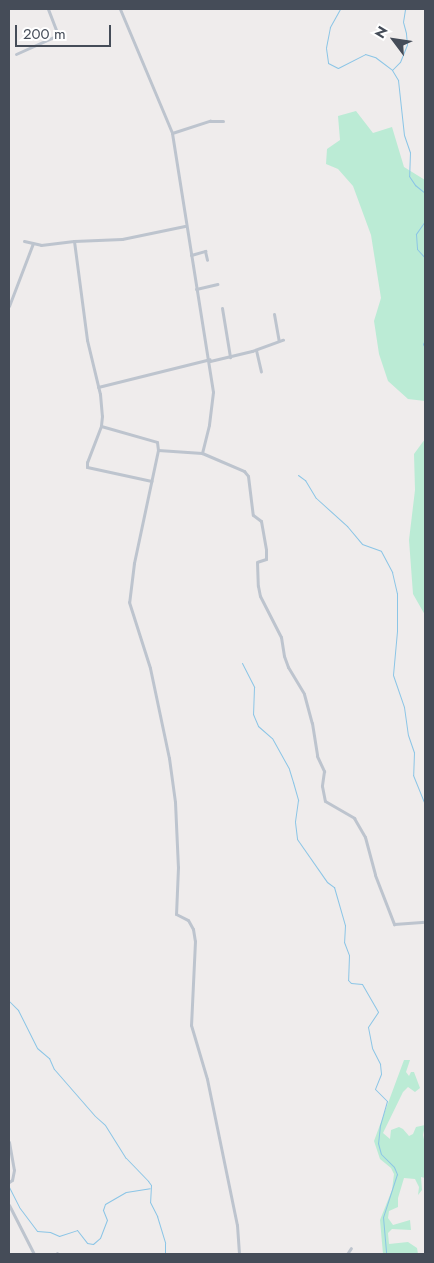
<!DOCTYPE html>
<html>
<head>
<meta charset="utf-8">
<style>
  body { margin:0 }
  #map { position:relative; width:434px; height:1263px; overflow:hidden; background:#efecec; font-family:Jost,sans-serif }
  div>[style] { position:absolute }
  .green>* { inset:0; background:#bbebd5 }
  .stream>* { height:1px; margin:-0.5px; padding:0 0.5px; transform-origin:0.5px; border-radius:0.5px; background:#8bc5e6 }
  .street>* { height:3px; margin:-1.5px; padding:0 1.5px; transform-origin:1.5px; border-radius:1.5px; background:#bdc4ce }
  span { translate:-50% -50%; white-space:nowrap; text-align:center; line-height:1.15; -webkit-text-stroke:5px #fff; paint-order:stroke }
  .frame { position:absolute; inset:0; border:10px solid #454c58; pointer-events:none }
  .north { position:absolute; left:369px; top:15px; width:50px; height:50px; -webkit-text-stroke:4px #fff; paint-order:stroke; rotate:301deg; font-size:14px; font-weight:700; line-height:20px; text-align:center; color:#454c58 }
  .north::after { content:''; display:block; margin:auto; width:18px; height:22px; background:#454c58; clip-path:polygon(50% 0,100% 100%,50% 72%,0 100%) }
  .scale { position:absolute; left:15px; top:25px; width:96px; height:22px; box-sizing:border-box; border:2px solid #454c58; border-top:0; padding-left:6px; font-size:15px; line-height:18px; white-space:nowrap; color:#454c58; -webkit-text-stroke:4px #fff; paint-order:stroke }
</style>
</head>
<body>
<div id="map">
  <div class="green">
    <i style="clip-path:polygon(356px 111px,373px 133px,392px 127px,404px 167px,425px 180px,425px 401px,408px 399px,388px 381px,379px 354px,374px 321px,381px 298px,371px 235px,353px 186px,338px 169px,326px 164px,327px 149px,340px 140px,338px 116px)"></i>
    <i style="clip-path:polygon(425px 439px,425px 615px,413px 594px,409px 540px,415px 490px,414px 454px)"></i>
    <i style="clip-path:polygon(404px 1060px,410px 1060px,406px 1072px,409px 1076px,411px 1072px,414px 1072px,420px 1088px,415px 1092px,408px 1087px,403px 1092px,383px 1133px,390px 1139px,391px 1130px,399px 1127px,403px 1129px,409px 1136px,413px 1134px,416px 1127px,425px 1125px,423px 1135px,425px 1144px,425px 1178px,421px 1177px,422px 1190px,418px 1195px,419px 1187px,415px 1179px,404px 1178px,398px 1198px,398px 1207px,389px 1211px,388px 1218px,393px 1225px,410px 1220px,411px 1230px,392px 1229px,388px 1233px,389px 1244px,408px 1242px,417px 1248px,418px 1254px,383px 1254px,380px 1220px,392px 1190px,394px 1174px,391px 1168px,380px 1159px,374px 1141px)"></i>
  </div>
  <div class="stream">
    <i style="left:340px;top:9px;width:21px;rotate:119deg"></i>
    <i style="left:330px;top:27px;width:21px;rotate:101deg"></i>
    <i style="left:326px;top:48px;width:15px;rotate:82deg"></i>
    <i style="left:328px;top:63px;width:11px;rotate:27deg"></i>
    <i style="left:338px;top:68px;width:30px;rotate:-27deg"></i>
    <i style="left:365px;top:54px;width:10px;rotate:17deg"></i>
    <i style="left:375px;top:57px;width:21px;rotate:37deg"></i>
    <i style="left:392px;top:70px;width:12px;rotate:59deg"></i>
    <i style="left:398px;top:80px;width:55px;rotate:83.8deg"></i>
    <i style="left:404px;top:135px;width:18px;rotate:71deg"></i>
    <i style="left:410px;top:152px;width:24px;rotate:92deg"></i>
    <i style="left:409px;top:176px;width:11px;rotate:56deg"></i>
    <i style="left:415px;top:185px;width:13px;rotate:39deg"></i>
    <i style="left:392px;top:70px;width:11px;rotate:-45deg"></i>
    <i style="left:400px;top:62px;width:18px;rotate:-68deg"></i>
    <i style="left:407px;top:45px;width:12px;rotate:-95deg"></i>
    <i style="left:406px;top:33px;width:11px;rotate:-105deg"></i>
    <i style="left:403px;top:22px;width:13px;rotate:-81deg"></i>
    <i style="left:425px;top:221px;width:16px;rotate:125deg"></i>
    <i style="left:416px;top:234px;width:15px;rotate:86deg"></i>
    <i style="left:417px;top:249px;width:12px;rotate:48deg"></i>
    <i style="left:425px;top:340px;width:4px;rotate:117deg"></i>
    <i style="left:423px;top:344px;width:4px;rotate:63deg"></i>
    <i style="left:298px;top:475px;width:9px;rotate:36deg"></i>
    <i style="left:305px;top:480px;width:21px;rotate:59deg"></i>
    <i style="left:316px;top:498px;width:42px;rotate:42.1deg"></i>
    <i style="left:347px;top:526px;width:23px;rotate:50deg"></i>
    <i style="left:362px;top:544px;width:20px;rotate:20deg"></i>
    <i style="left:381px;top:551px;width:24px;rotate:62deg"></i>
    <i style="left:392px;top:572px;width:22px;rotate:77deg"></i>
    <i style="left:397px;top:593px;width:38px;rotate:90deg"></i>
    <i style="left:397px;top:631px;width:44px;rotate:95.2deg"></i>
    <i style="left:393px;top:675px;width:34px;rotate:71deg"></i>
    <i style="left:404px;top:707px;width:28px;rotate:82deg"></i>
    <i style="left:408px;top:735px;width:18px;rotate:71deg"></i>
    <i style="left:414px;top:752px;width:23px;rotate:92deg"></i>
    <i style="left:413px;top:775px;width:32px;rotate:68deg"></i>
    <i style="left:242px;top:663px;width:27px;rotate:63deg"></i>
    <i style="left:254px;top:687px;width:27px;rotate:92deg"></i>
    <i style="left:253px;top:714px;width:13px;rotate:67deg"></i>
    <i style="left:258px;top:726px;width:18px;rotate:41deg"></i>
    <i style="left:272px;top:738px;width:35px;rotate:61deg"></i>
    <i style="left:289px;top:769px;width:14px;rotate:73deg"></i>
    <i style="left:293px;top:782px;width:19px;rotate:74deg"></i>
    <i style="left:298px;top:800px;width:22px;rotate:98deg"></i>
    <i style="left:295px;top:822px;width:17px;rotate:83deg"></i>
    <i style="left:297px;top:839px;width:52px;rotate:55.1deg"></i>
    <i style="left:327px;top:882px;width:9px;rotate:36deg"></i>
    <i style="left:334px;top:887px;width:40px;rotate:74deg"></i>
    <i style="left:345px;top:925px;width:17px;rotate:93deg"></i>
    <i style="left:344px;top:942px;width:14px;rotate:69deg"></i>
    <i style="left:349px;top:955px;width:25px;rotate:92deg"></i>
    <i style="left:348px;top:980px;width:4px;rotate:45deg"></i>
    <i style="left:351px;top:983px;width:11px;rotate:5deg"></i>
    <i style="left:362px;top:984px;width:32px;rotate:60deg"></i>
    <i style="left:378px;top:1012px;width:18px;rotate:124deg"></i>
    <i style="left:368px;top:1027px;width:21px;rotate:79deg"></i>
    <i style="left:372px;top:1048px;width:18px;rotate:63deg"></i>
    <i style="left:380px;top:1064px;width:10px;rotate:84deg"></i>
    <i style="left:381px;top:1074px;width:16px;rotate:112deg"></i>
    <i style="left:375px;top:1089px;width:17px;rotate:45deg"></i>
    <i style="left:387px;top:1101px;width:25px;rotate:106deg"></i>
    <i style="left:380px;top:1125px;width:18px;rotate:96deg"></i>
    <i style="left:378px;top:1143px;width:11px;rotate:75deg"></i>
    <i style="left:381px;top:1154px;width:18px;rotate:45deg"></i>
    <i style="left:394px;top:1167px;width:8px;rotate:67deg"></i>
    <i style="left:397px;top:1174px;width:45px;rotate:108deg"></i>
    <i style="left:383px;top:1217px;width:37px;rotate:85deg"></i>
    <i style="left:9px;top:1001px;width:13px;rotate:45deg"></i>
    <i style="left:18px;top:1010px;width:42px;rotate:63.4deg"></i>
    <i style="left:37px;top:1048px;width:16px;rotate:40deg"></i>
    <i style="left:49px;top:1058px;width:12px;rotate:66deg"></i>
    <i style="left:54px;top:1069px;width:62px;rotate:48.9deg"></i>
    <i style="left:95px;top:1116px;width:13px;rotate:42deg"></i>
    <i style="left:105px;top:1125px;width:39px;rotate:58deg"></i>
    <i style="left:126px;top:1158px;width:32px;rotate:46deg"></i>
    <i style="left:148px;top:1181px;width:5px;rotate:53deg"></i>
    <i style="left:151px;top:1185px;width:17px;rotate:93deg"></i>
    <i style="left:150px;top:1202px;width:16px;rotate:63deg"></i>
    <i style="left:157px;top:1216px;width:28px;rotate:73deg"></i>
    <i style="left:165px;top:1243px;width:11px;rotate:90deg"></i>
    <i style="left:9px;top:1173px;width:6px;rotate:90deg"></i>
    <i style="left:9px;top:1187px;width:22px;rotate:63deg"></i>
    <i style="left:19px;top:1207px;width:30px;rotate:53deg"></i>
    <i style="left:37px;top:1231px;width:13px;rotate:4deg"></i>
    <i style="left:50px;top:1232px;width:10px;rotate:24deg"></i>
    <i style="left:59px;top:1236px;width:19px;rotate:-18deg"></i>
    <i style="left:77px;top:1230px;width:16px;rotate:52deg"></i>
    <i style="left:87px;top:1243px;width:6px;rotate:9deg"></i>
    <i style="left:93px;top:1244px;width:9px;rotate:-41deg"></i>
    <i style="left:100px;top:1238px;width:19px;rotate:-69deg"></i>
    <i style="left:107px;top:1220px;width:11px;rotate:-112deg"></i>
    <i style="left:103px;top:1210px;width:6px;rotate:-72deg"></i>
    <i style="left:105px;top:1204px;width:24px;rotate:-30deg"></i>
    <i style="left:126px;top:1192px;width:24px;rotate:-9deg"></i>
  </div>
  <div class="street">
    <i style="left:120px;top:9px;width:134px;rotate:67.2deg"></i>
    <i style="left:172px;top:133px;width:262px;rotate:81deg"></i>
    <i style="left:213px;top:392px;width:33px;rotate:97deg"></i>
    <i style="left:209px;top:425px;width:29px;rotate:104deg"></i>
    <i style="left:202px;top:453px;width:44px;rotate:-176.1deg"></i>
    <i style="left:158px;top:450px;width:116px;rotate:102deg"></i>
    <i style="left:134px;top:563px;width:39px;rotate:97deg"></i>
    <i style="left:129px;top:602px;width:69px;rotate:72.3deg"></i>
    <i style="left:150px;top:668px;width:92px;rotate:78.1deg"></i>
    <i style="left:169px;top:758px;width:44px;rotate:82.2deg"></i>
    <i style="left:175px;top:802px;width:65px;rotate:87.4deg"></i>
    <i style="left:178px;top:867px;width:47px;rotate:92.4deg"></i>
    <i style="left:176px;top:914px;width:13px;rotate:27deg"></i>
    <i style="left:188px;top:920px;width:10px;rotate:61deg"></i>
    <i style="left:193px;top:929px;width:12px;rotate:81deg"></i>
    <i style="left:195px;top:941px;width:84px;rotate:92.7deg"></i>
    <i style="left:191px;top:1025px;width:56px;rotate:73.5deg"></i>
    <i style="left:207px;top:1079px;width:149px;rotate:78.4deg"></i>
    <i style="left:237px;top:1225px;width:29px;rotate:86deg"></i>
    <i style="left:16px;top:54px;width:46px;rotate:-24.3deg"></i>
    <i style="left:58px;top:35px;width:28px;rotate:-111deg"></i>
    <i style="left:172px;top:133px;width:40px;rotate:-18deg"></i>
    <i style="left:210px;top:121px;width:13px"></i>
    <i style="left:24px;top:241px;width:17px;rotate:13deg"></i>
    <i style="left:41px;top:245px;width:33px;rotate:-7deg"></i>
    <i style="left:74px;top:241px;width:100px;rotate:82.5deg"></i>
    <i style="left:87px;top:340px;width:56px;rotate:76.5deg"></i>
    <i style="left:100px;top:394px;width:22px;rotate:85deg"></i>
    <i style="left:102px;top:416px;width:10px;rotate:96deg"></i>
    <i style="left:101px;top:426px;width:39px;rotate:111deg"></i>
    <i style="left:87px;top:462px;width:5px;rotate:90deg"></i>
    <i style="left:87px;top:467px;width:66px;rotate:12.2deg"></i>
    <i style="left:74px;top:241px;width:48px;rotate:-2.4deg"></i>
    <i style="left:122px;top:239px;width:64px;rotate:-11.7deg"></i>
    <i style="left:191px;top:255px;width:15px;rotate:-16deg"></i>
    <i style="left:205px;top:251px;width:9px;rotate:77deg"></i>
    <i style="left:196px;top:289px;width:22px;rotate:-13deg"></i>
    <i style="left:9px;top:306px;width:67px;rotate:-69.1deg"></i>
    <i style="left:222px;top:308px;width:50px;rotate:80.7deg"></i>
    <i style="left:274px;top:314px;width:27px;rotate:80deg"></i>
    <i style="left:256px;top:350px;width:22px;rotate:77deg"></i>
    <i style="left:210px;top:361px;width:43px;rotate:-13.4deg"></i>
    <i style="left:252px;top:351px;width:33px;rotate:-20deg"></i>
    <i style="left:98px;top:387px;width:115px;rotate:-14deg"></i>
    <i style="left:101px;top:426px;width:58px;rotate:15.9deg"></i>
    <i style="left:157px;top:442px;width:8px;rotate:83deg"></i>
    <i style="left:202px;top:453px;width:46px;rotate:23.2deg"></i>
    <i style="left:244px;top:471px;width:6px;rotate:51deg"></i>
    <i style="left:248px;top:476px;width:39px;rotate:83deg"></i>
    <i style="left:253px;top:515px;width:10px;rotate:37deg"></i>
    <i style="left:261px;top:521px;width:29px;rotate:80deg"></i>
    <i style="left:266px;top:550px;width:9px;rotate:90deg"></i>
    <i style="left:266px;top:559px;width:9px;rotate:162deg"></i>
    <i style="left:257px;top:562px;width:24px;rotate:88deg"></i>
    <i style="left:258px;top:586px;width:10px;rotate:79deg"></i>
    <i style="left:260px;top:596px;width:46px;rotate:62.9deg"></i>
    <i style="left:281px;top:637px;width:19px;rotate:81deg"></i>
    <i style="left:284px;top:656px;width:12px;rotate:70deg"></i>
    <i style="left:288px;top:667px;width:31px;rotate:59deg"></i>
    <i style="left:304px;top:694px;width:30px;rotate:75deg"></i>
    <i style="left:312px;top:723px;width:33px;rotate:81deg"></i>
    <i style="left:317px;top:756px;width:17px;rotate:65deg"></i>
    <i style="left:324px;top:771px;width:15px;rotate:98deg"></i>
    <i style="left:322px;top:786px;width:15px;rotate:79deg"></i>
    <i style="left:325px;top:801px;width:34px;rotate:30deg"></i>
    <i style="left:354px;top:818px;width:22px;rotate:60deg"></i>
    <i style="left:365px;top:837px;width:39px;rotate:75deg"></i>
    <i style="left:375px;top:875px;width:53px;rotate:68.8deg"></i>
    <i style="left:394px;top:924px;width:31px;rotate:-4deg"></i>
    <i style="left:9px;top:1142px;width:28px;rotate:80deg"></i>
    <i style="left:14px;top:1170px;width:10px;rotate:101deg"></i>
    <i style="left:12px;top:1180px;width:4px;rotate:146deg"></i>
    <i style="left:9px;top:1205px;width:55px;rotate:63deg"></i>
    <i style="left:57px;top:1254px;width:1px;rotate:-90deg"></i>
    <i style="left:347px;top:1254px;width:7px;rotate:-56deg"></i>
  </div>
  <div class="frame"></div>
  <div class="north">N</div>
  <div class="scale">200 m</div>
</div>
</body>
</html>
